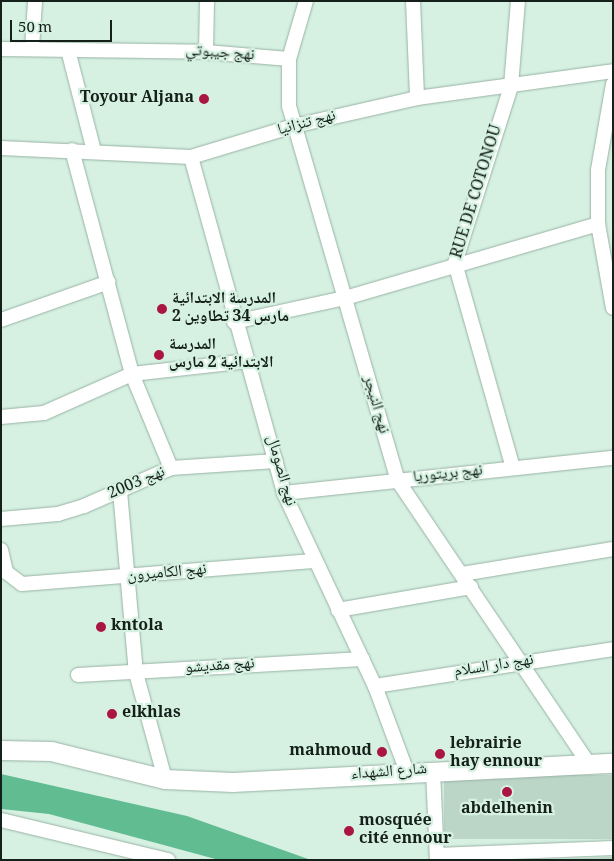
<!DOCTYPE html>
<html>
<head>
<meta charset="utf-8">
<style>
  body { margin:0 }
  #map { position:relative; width:614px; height:861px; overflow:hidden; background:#d6f1e2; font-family:Georgia,"Noto Naskh Arabic",serif }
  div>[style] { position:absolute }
  .water>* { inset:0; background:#61bc92 }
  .building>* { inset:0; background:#bbd5c7; transform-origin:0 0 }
  .roads { filter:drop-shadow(0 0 1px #98b2a4) drop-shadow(0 0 1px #98b2a4) }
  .minor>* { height:14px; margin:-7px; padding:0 7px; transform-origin:7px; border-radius:7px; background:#fff }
  .secondary>* { height:19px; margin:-9.5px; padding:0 9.5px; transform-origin:9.5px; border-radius:9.5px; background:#fff }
  .dots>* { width:14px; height:14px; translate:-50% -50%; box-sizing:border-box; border:2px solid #d6f1e2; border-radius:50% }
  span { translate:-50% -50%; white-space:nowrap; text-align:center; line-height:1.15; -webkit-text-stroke:4.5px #d6f1e2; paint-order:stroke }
  .street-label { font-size:16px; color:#16201b }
  .poi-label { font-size:16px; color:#16201b; font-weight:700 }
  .right { translate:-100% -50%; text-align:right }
  .left { translate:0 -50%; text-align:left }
  .frame { position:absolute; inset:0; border:2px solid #16201b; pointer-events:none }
  .scale { position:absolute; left:10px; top:20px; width:102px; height:22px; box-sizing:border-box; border:2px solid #16201b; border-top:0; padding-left:6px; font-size:15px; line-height:18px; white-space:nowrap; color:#16201b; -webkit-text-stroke:4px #d6f1e2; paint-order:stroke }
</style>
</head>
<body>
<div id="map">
  <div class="water">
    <i style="clip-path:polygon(1px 774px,187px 816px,311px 860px,219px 860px,49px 814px,1px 809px)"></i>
  </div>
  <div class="building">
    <i style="left:613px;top:775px;width:64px;height:169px;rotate:90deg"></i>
    <i style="clip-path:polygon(613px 857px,613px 860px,538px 860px)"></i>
  </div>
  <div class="roads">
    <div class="minor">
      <i style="left:306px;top:1px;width:60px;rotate:106.3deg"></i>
      <i style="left:289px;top:59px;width:47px;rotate:90deg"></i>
      <i style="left:289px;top:106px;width:391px;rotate:73.8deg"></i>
      <i style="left:398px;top:481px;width:340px;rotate:56deg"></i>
      <i style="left:413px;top:1px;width:97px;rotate:87.6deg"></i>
      <i style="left:32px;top:48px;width:47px;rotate:-86.3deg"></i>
      <i style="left:1px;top:49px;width:205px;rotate:0.8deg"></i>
      <i style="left:206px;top:52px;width:83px;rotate:4.8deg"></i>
      <i style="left:68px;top:50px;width:104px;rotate:75.6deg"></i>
      <i style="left:206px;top:52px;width:51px;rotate:-88.9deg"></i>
      <i style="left:613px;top:84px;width:87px;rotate:99.9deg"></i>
      <i style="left:598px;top:170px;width:54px;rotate:90deg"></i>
      <i style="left:598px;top:224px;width:85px;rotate:79.9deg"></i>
      <i style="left:1px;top:148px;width:190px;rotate:2.7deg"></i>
      <i style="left:191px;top:157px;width:108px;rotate:-16.8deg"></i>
      <i style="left:294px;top:126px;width:126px;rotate:-12.8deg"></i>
      <i style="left:417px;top:98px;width:198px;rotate:-7.8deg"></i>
      <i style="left:72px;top:150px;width:232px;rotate:75deg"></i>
      <i style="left:132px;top:374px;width:102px;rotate:67.5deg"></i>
      <i style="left:191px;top:157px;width:349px;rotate:74.5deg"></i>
      <i style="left:284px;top:493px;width:213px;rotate:64.8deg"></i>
      <i style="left:375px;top:686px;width:92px;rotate:69.6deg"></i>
      <i style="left:1px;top:320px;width:114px;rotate:-19.4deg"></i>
      <i style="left:234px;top:322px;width:114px;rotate:-12.2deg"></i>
      <i style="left:345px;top:298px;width:264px;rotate:-16.3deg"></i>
      <i style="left:1px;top:417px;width:43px;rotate:-5.3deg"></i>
      <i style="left:44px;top:413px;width:96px;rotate:-23.9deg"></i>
      <i style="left:132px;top:374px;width:117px;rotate:-6.4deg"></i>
      <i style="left:513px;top:468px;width:213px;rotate:-105.8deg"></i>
      <i style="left:455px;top:263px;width:186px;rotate:-72.4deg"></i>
      <i style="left:511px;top:86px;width:85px;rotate:-85.3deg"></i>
      <i style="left:120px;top:491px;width:183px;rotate:85deg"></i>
      <i style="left:136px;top:673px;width:110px;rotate:74.7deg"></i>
      <i style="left:284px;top:493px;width:331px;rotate:-6.1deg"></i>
      <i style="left:1px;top:519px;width:57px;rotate:-5deg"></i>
      <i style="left:58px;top:514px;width:27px;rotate:-17deg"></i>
      <i style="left:84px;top:506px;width:95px;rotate:-23.6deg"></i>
      <i style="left:171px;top:468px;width:105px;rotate:-3.8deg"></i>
      <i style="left:1px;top:550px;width:23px;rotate:77deg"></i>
      <i style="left:6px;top:572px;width:20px;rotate:37deg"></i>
      <i style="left:22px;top:584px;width:292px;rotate:-4.5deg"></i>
      <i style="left:462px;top:574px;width:153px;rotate:-9.4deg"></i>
      <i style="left:338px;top:610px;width:135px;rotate:-9.8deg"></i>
      <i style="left:78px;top:675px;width:285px;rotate:-3.2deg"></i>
      <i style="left:375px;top:686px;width:241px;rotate:-8.8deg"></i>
      <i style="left:433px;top:770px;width:90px;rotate:87.5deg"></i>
      <i style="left:1px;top:820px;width:172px;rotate:13.5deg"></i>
      <i style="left:437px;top:855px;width:176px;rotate:-2.3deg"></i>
    </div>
    <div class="secondary">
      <i style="left:1px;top:750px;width:50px;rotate:1.1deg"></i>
      <i style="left:51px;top:751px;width:117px;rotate:13.8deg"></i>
      <i style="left:165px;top:779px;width:67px;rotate:2.6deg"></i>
      <i style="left:232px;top:782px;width:381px;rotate:-2.9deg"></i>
    </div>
  </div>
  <div class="dots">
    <i style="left:204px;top:99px;background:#aa1542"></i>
    <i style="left:162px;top:309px;background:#aa1542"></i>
    <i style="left:159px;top:355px;background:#aa1542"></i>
    <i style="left:101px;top:627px;background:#aa1542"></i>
    <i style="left:112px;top:714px;background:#aa1542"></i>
    <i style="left:382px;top:752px;background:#aa1542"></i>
    <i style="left:440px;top:754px;background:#aa1542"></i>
    <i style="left:507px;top:792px;background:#aa1542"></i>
    <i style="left:349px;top:831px;background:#aa1542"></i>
  </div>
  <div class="street-label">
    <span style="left:220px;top:54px;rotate:4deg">نهج جيبوتي</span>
    <span style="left:307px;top:124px;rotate:-15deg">نهج تنزانيا</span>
    <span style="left:478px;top:192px;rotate:-73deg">RUE DE COTONOU</span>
    <span style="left:375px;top:405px;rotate:74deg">نهج النيجر</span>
    <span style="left:280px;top:471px;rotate:74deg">نهج الصومال</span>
    <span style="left:448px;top:475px;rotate:-6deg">نهج بريتوريا</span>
    <span style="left:137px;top:484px;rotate:-23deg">نهج 2003</span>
    <span style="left:167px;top:574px;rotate:-5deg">نهج الكاميرون</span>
    <span style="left:220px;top:667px;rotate:-4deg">نهج مقديشو</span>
    <span style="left:494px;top:667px;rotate:-9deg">نهج دار السلام</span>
    <span style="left:389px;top:773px;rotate:-4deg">شارع الشهداء</span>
  </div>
  <div class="poi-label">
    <span class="right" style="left:194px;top:99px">Toyour Aljana</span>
    <span class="left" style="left:172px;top:309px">المدرسة الابتدائية<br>2 مارس 34 تطاوين</span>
    <span class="left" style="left:169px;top:355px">المدرسة<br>الابتدائية 2 مارس</span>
    <span class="left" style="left:111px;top:627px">kntola</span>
    <span class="left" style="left:122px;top:714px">elkhlas</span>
    <span class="left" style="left:450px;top:754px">lebrairie<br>hay ennour</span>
    <span class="right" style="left:372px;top:752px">mahmoud</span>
    <span style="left:507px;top:810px">abdelhenin</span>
    <span class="left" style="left:359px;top:831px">mosquée<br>cité ennour</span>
  </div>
  <div class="frame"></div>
  <div class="scale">50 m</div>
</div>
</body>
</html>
